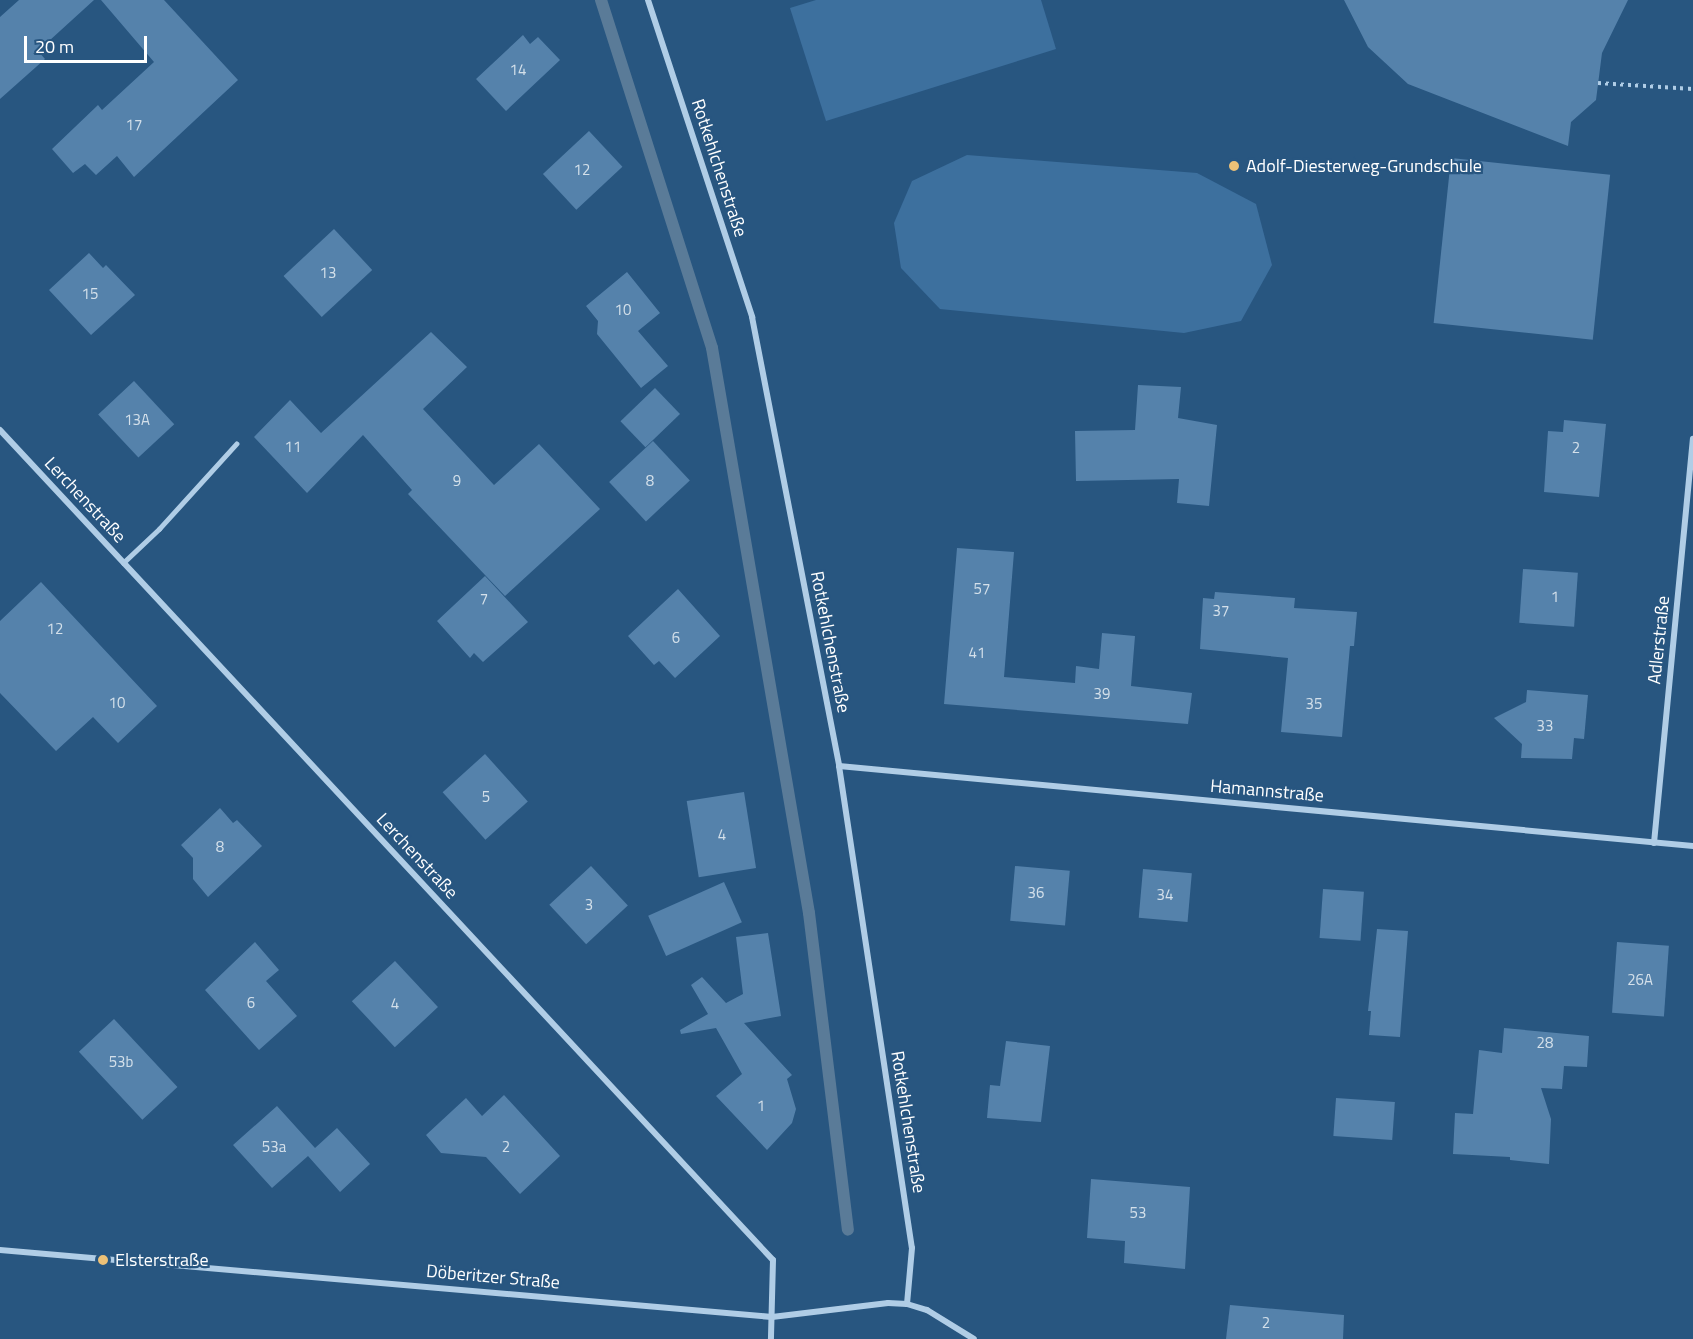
<!DOCTYPE html>
<html>
<head>
<meta charset="utf-8">
<style>
  body { margin:0 }
  #map { position:relative; width:1693px; height:1339px; overflow:hidden; background:#285680; font-family:"Titillium Web",sans-serif }
  div>[style] { position:absolute }
  .green>* { inset:0; background:#3d709e }
  .stream>* { height:12px; margin:-6px; padding:0 6px; transform-origin:6px; border-radius:6px; background:#5a7b98 }
  .building>* { inset:0; background:#5582ab; transform-origin:0 0 }
  .path>* { height:4px; margin-top:-2px; transform-origin:0; background:repeating-linear-gradient(90deg,#b0cde6 0 3px,transparent 0 7.5px) }
  .lane>* { height:4.5px; margin:-2.25px; padding:0 2.25px; transform-origin:2.25px; border-radius:2.25px; background:#b0cde6 }
  .street>* { height:6px; margin:-3px; padding:0 3px; transform-origin:3px; border-radius:3px; background:#b0cde6 }
  .dots>* { width:16px; height:16px; translate:-50% -50%; box-sizing:border-box; border:3px solid #285680; border-radius:50% }
  span { translate:-50% -50%; white-space:nowrap; text-align:center; line-height:1.15; -webkit-text-stroke:4.5px #285680; paint-order:stroke }
  .number-label { font-size:15px; color:#d4e0ea }
  .number-label span { -webkit-text-stroke-width:0 }
  .poi-label { font-size:18px; color:#fff }
  .left { translate:0 -50%; text-align:left }
  .street-label { font-size:18px; color:#fff }
  .scale { position:absolute; left:24px; top:36px; width:123px; height:27px; box-sizing:border-box; border:3px solid #fff; border-top:0; padding-left:8px; font-size:18px; line-height:21px; white-space:nowrap; color:#fff; -webkit-text-stroke:4px #285680; paint-order:stroke }
</style>
</head>
<body>
<div id="map">
  <div class="green">
    <i style="clip-path:polygon(816px 0,1041px 0,1056px 49px,826px 121px,790px 8px)"></i>
    <i style="clip-path:polygon(967px 155px,1197px 173px,1256px 204px,1272px 265px,1241px 321px,1184px 333px,940px 309px,901px 268px,894px 223px,912px 181px)"></i>
  </div>
  <div class="stream">
    <i style="left:601px;top:0;width:365px;rotate:72.3deg"></i>
    <i style="left:712px;top:348px;width:573px;rotate:80.26deg"></i>
    <i style="left:809px;top:913px;width:319px;rotate:83deg"></i>
  </div>
  <div class="building">
    <i style="clip-path:polygon(19px 0,94px 0,38px 51px,45px 59px,0 99px,0 17px)"></i>
    <i style="clip-path:polygon(101px 0,164px 0,238px 80px,134px 177px,117px 156px,96px 175px,85px 164px,73px 173px,52px 149px,98px 105px,102px 110px,154px 62px)"></i>
    <i style="clip-path:polygon(1344px 0,1628px 0,1602px 53px,1596px 100px,1571px 122px,1568px 146px,1408px 84px,1368px 47px)"></i>
    <i style="clip-path:polygon(523px 35px,530px 44px,538px 37px,560px 60px,506px 111px,476px 79px)"></i>
    <i style="left:589px;top:131px;width:49px;height:63px;rotate:47deg"></i>
    <i style="left:1451px;top:158px;width:160px;height:166px;rotate:6deg"></i>
    <i style="left:334px;top:229px;width:56px;height:69px;rotate:47deg"></i>
    <i style="clip-path:polygon(89px 253px,103px 268px,106px 265px,135px 295px,91px 335px,49px 290px)"></i>
    <i style="clip-path:polygon(627px 272px,660px 313px,638px 331px,668px 366px,641px 388px,597px 334px,598px 321px,586px 306px)"></i>
    <i style="clip-path:polygon(431px 332px,467px 367px,423px 409px,494px 485px,539px 444px,600px 509px,505px 596px,408px 494px,412px 490px,363px 435px,307px 493px,254px 437px,290px 400px,321px 433px)"></i>
    <i style="left:134px;top:381px;width:59px;height:49px;rotate:47deg"></i>
    <i style="clip-path:polygon(1138px 385px,1181px 387px,1178px 418px,1217px 425px,1209px 506px,1177px 503px,1179px 479px,1076px 481px,1075px 431px,1135px 430px)"></i>
    <i style="left:655px;top:388px;width:36px;height:48px;rotate:46deg"></i>
    <i style="clip-path:polygon(1564px 420px,1606px 424px,1599px 497px,1544px 492px,1548px 431px,1563px 432px)"></i>
    <i style="left:653px;top:441px;width:54px;height:60px;rotate:47deg"></i>
    <i style="clip-path:polygon(957px 548px,1014px 552px,1004px 677px,1075px 683px,1076px 666px,1099px 669px,1102px 633px,1135px 636px,1131px 686px,1192px 693px,1188px 724px,944px 704px)"></i>
    <i style="left:1523px;top:569px;width:55px;height:54px;rotate:4deg"></i>
    <i style="clip-path:polygon(485px 576px,528px 622px,483px 662px,474px 653px,470px 658px,437px 621px)"></i>
    <i style="clip-path:polygon(41px 582px,157px 706px,118px 743px,93px 717px,56px 751px,0 693px,0 621px)"></i>
    <i style="clip-path:polygon(678px 589px,720px 636px,675px 678px,659px 661px,654px 665px,628px 636px)"></i>
    <i style="clip-path:polygon(1215px 592px,1295px 598px,1294px 608px,1357px 612px,1354px 646px,1350px 646px,1342px 737px,1281px 732px,1288px 658px,1200px 649px,1203px 598px,1214px 599px)"></i>
    <i style="clip-path:polygon(1527px 690px,1588px 695px,1584px 739px,1574px 738px,1572px 759px,1521px 758px,1522px 744px,1494px 718px,1526px 702px)"></i>
    <i style="left:485px;top:754px;width:64px;height:57px;rotate:48deg"></i>
    <i style="left:744px;top:792px;width:77px;height:58px;rotate:81deg"></i>
    <i style="clip-path:polygon(220px 808px,233px 823px,237px 820px,262px 846px,208px 897px,193px 879px,193px 858px,181px 845px)"></i>
    <i style="left:591px;top:866px;width:54px;height:57px;rotate:47deg"></i>
    <i style="left:1015px;top:866px;width:55px;height:55px;rotate:5deg"></i>
    <i style="left:1143px;top:869px;width:49px;height:49px;rotate:5deg"></i>
    <i style="left:724px;top:882px;width:44px;height:83px;rotate:66deg"></i>
    <i style="left:1323px;top:889px;width:41px;height:49px;rotate:4deg"></i>
    <i style="clip-path:polygon(1377px 929px,1408px 931px,1400px 1037px,1369px 1035px,1371px 1011px,1368px 1011px)"></i>
    <i style="clip-path:polygon(768px 933px,781px 1016px,744px 1023px,792px 1075px,787px 1079px,796px 1109px,792px 1123px,767px 1150px,716px 1096px,742px 1074px,716px 1028px,681px 1034px,680px 1030px,708px 1014px,691px 985px,702px 977px,726px 1003px,743px 994px,736px 937px)"></i>
    <i style="clip-path:polygon(255px 942px,279px 970px,266px 981px,297px 1016px,259px 1050px,205px 990px)"></i>
    <i style="left:1617px;top:942px;width:52px;height:71px;rotate:4deg"></i>
    <i style="left:395px;top:961px;width:63px;height:59px;rotate:47deg"></i>
    <i style="left:114px;top:1019px;width:93px;height:48px;rotate:47deg"></i>
    <i style="clip-path:polygon(1504px 1028px,1589px 1036px,1587px 1067px,1564px 1066px,1562px 1089px,1541px 1088px,1551px 1119px,1549px 1164px,1510px 1160px,1510px 1157px,1453px 1154px,1455px 1113px,1473px 1114px,1479px 1050px,1502px 1053px)"></i>
    <i style="clip-path:polygon(1006px 1041px,1050px 1046px,1041px 1122px,987px 1118px,990px 1085px,1000px 1086px)"></i>
    <i style="clip-path:polygon(504px 1095px,560px 1156px,520px 1194px,486px 1157px,441px 1153px,426px 1135px,466px 1098px,482px 1116px)"></i>
    <i style="left:1336px;top:1098px;width:59px;height:38px;rotate:4deg"></i>
    <i style="clip-path:polygon(277px 1106px,315px 1148px,337px 1128px,370px 1164px,340px 1192px,308px 1156px,272px 1188px,233px 1145px)"></i>
    <i style="clip-path:polygon(1091px 1179px,1190px 1187px,1185px 1269px,1124px 1263px,1125px 1241px,1087px 1238px)"></i>
    <i style="clip-path:polygon(1230px 1305px,1344px 1315px,1343px 1339px,1226px 1339px)"></i>
  </div>
  <div class="path">
    <i style="left:1598px;top:83px;width:95px;rotate:3.6deg"></i>
  </div>
  <div class="lane">
    <i style="left:123px;top:563px;width:50px;rotate:-43.4deg"></i>
    <i style="left:159px;top:529px;width:115px;rotate:-47.8deg"></i>
  </div>
  <div class="street">
    <i style="left:648px;top:0;width:334px;rotate:71.8deg"></i>
    <i style="left:752px;top:317px;width:457px;rotate:79deg"></i>
    <i style="left:839px;top:766px;width:487px;rotate:81.4deg"></i>
    <i style="left:912px;top:1248px;width:56px;rotate:95.1deg"></i>
    <i style="left:0;top:430px;width:1134px;rotate:47.04deg"></i>
    <i style="left:773px;top:1260px;width:79px;rotate:91.5deg"></i>
    <i style="left:839px;top:766px;width:858px;rotate:5.35deg"></i>
    <i style="left:1654px;top:843px;width:406px;rotate:-84.5deg"></i>
    <i style="left:0;top:1250px;width:775px;rotate:4.96deg"></i>
    <i style="left:772px;top:1317px;width:117px;rotate:-6.9deg"></i>
    <i style="left:888px;top:1303px;width:19px;rotate:3deg"></i>
    <i style="left:907px;top:1304px;width:21px;rotate:17deg"></i>
    <i style="left:927px;top:1310px;width:55px;rotate:31.7deg"></i>
  </div>
  <div class="dots">
    <i style="left:1234px;top:166px;background:#edc177"></i>
    <i style="left:103px;top:1260px;background:#edc177"></i>
  </div>
  <div class="number-label">
    <span style="left:518px;top:70px">14</span>
    <span style="left:134px;top:125px">17</span>
    <span style="left:582px;top:170px">12</span>
    <span style="left:328px;top:273px">13</span>
    <span style="left:90px;top:294px">15</span>
    <span style="left:623px;top:310px">10</span>
    <span style="left:137px;top:420px">13A</span>
    <span style="left:293px;top:447px">11</span>
    <span style="left:1576px;top:448px">2</span>
    <span style="left:457px;top:481px">9</span>
    <span style="left:650px;top:481px">8</span>
    <span style="left:982px;top:589px">57</span>
    <span style="left:1555px;top:597px">1</span>
    <span style="left:484px;top:599px">7</span>
    <span style="left:1221px;top:611px">37</span>
    <span style="left:55px;top:629px">12</span>
    <span style="left:676px;top:638px">6</span>
    <span style="left:977px;top:653px">41</span>
    <span style="left:1102px;top:694px">39</span>
    <span style="left:117px;top:703px">10</span>
    <span style="left:1314px;top:704px">35</span>
    <span style="left:1545px;top:726px">33</span>
    <span style="left:486px;top:797px">5</span>
    <span style="left:722px;top:835px">4</span>
    <span style="left:220px;top:847px">8</span>
    <span style="left:1036px;top:893px">36</span>
    <span style="left:1165px;top:895px">34</span>
    <span style="left:589px;top:905px">3</span>
    <span style="left:1640px;top:980px">26A</span>
    <span style="left:251px;top:1003px">6</span>
    <span style="left:395px;top:1004px">4</span>
    <span style="left:1545px;top:1043px">28</span>
    <span style="left:121px;top:1062px">53b</span>
    <span style="left:761px;top:1106px">1</span>
    <span style="left:274px;top:1147px">53a</span>
    <span style="left:506px;top:1147px">2</span>
    <span style="left:1138px;top:1213px">53</span>
    <span style="left:1266px;top:1323px">2</span>
  </div>
  <div class="poi-label">
    <span class="left" style="left:1246px;top:166px">Adolf-Diesterweg-Grundschule</span>
    <span class="left" style="left:115px;top:1260px">Elsterstraße</span>
  </div>
  <div class="street-label">
    <span style="left:719px;top:168px;rotate:72deg">Rotkehlchenstraße</span>
    <span style="left:85px;top:500px;rotate:47deg">Lerchenstraße</span>
    <span style="left:1659px;top:640px;rotate:-84deg">Adlerstraße</span>
    <span style="left:830px;top:642px;rotate:79deg">Rotkehlchenstraße</span>
    <span style="left:1267px;top:791px;rotate:5deg">Hamannstraße</span>
    <span style="left:417px;top:856px;rotate:47deg">Lerchenstraße</span>
    <span style="left:908px;top:1122px;rotate:81deg">Rotkehlchenstraße</span>
    <span style="left:493px;top:1277px;rotate:5deg">Döberitzer Straße</span>
  </div>
  <div class="scale">20 m</div>
</div>
</body>
</html>
